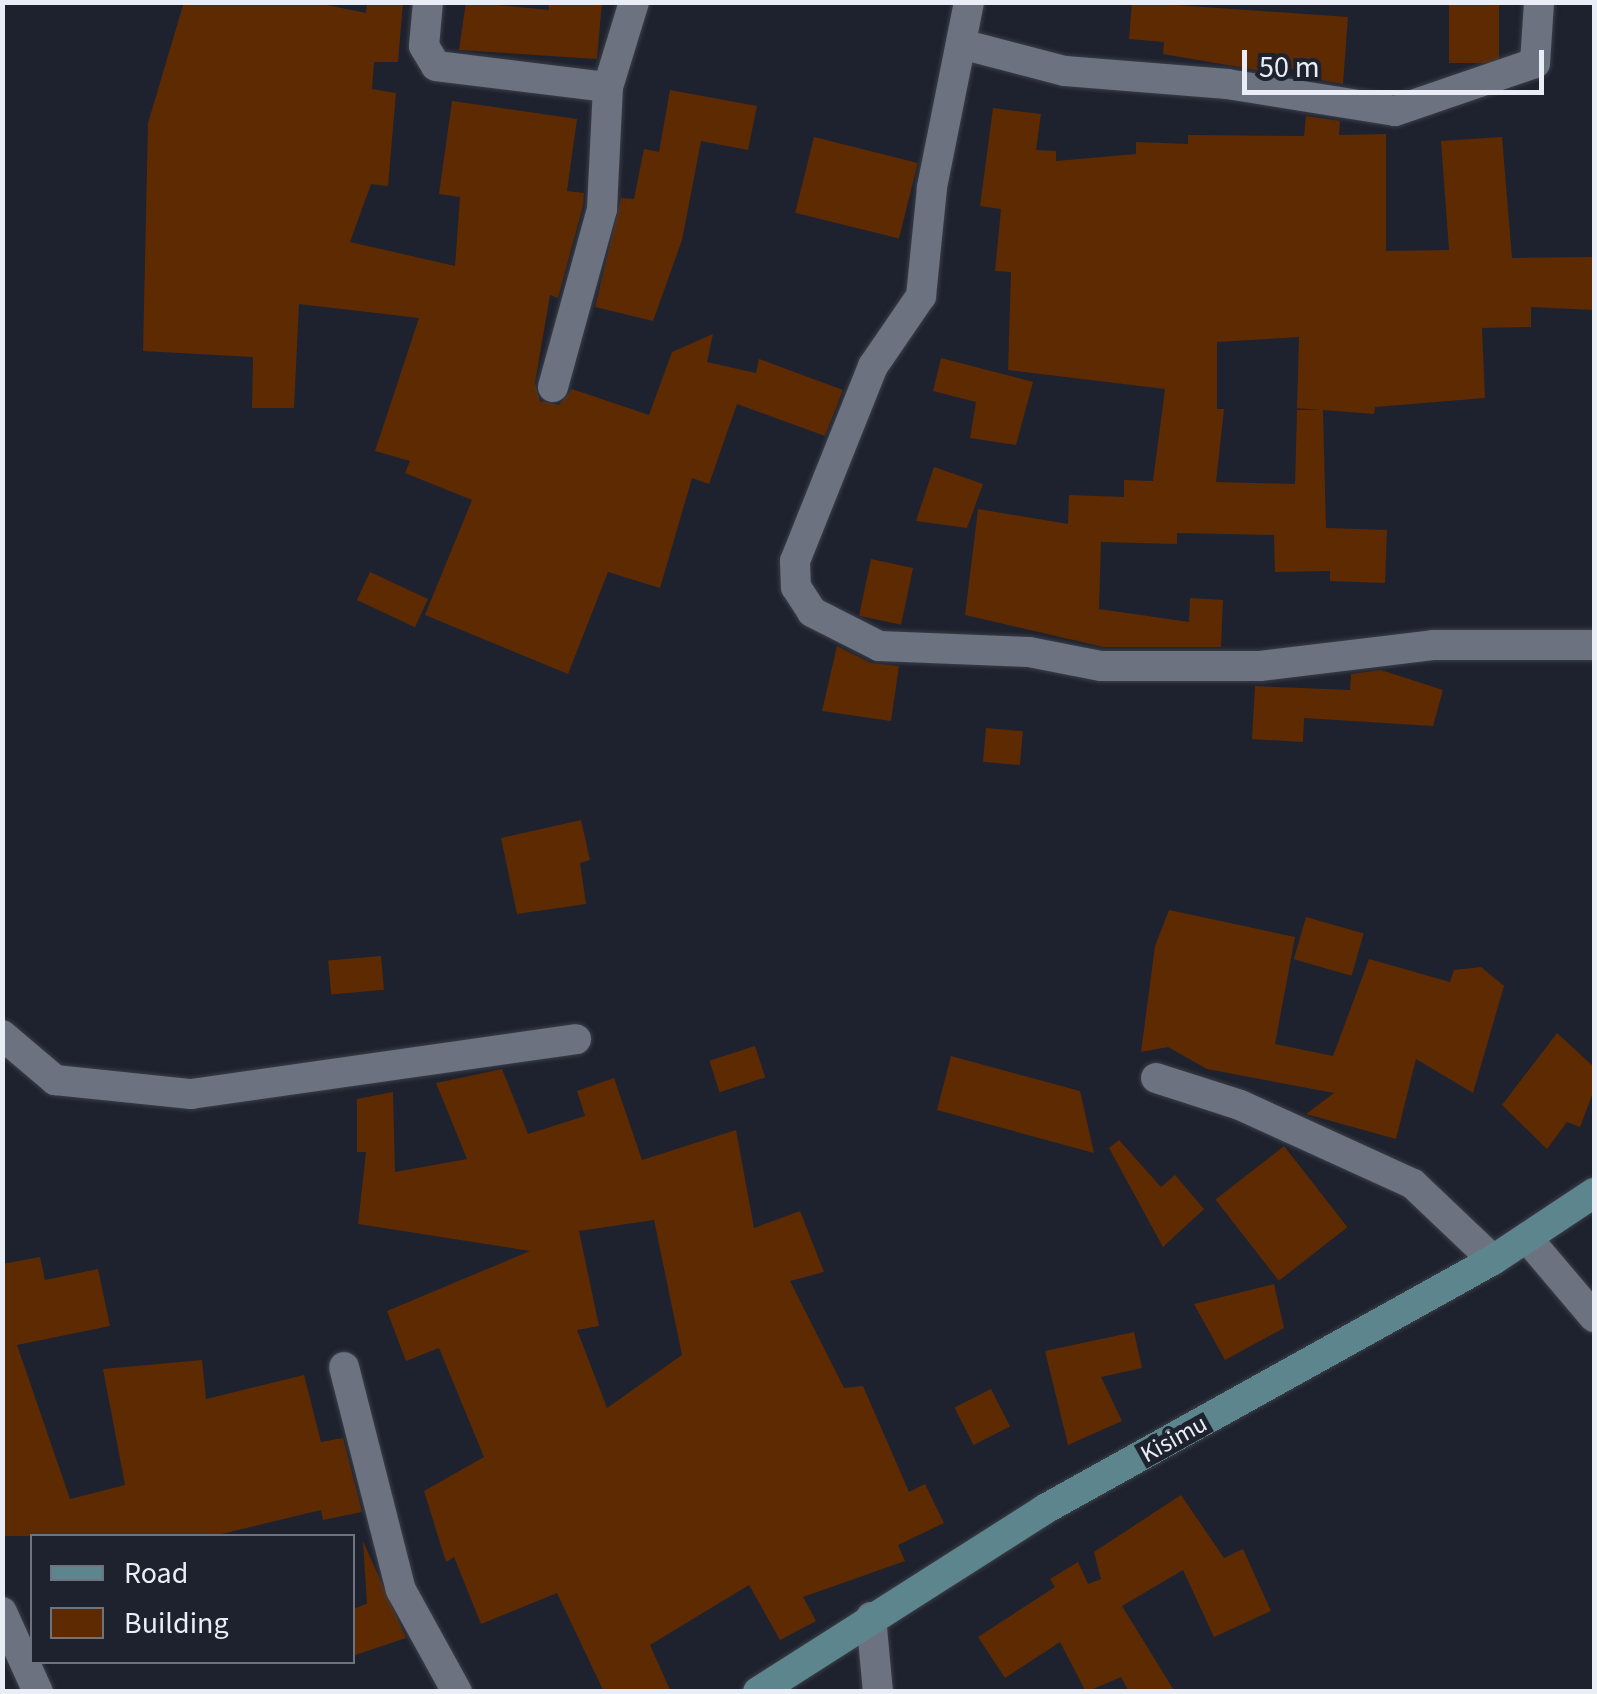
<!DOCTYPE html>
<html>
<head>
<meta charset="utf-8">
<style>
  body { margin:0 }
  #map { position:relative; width:1597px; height:1694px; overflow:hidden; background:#1e222e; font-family:"Source Sans 3",sans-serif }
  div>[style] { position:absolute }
  .building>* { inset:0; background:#5e2a02; transform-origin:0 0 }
  .roads { filter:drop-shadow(0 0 2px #3a3e47) drop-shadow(0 0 2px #3a3e47) }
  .street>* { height:30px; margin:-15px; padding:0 15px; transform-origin:15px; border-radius:15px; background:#6c7280 }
  .secondary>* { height:30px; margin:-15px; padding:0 15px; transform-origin:15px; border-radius:15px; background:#5d858d }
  span { translate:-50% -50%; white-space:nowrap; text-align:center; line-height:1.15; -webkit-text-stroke:10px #1e222e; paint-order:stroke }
  .street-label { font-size:25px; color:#e9edf5 }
  .frame { position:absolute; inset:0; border:5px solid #e9edf5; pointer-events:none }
  .legend { position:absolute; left:30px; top:1534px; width:325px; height:130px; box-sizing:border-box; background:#1e222e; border:2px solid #6f737e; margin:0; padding:12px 18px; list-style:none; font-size:30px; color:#e9edf5 }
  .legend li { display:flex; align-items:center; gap:20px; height:50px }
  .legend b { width:50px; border:2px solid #6f737e }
  .scale { position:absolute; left:1242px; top:50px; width:302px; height:45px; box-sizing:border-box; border:5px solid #e9edf5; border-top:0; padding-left:12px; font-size:30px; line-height:35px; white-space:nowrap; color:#e9edf5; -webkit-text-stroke:8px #1e222e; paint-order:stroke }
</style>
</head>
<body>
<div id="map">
  <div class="building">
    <i style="clip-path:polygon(184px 2px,312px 2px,366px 13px,367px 2px,403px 2px,398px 62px,374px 62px,372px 89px,396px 93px,388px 186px,371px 184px,350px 242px,455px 266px,460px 197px,439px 194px,452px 101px,577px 119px,567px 191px,584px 193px,583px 206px,558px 298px,550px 295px,535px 383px,540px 401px,559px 405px,572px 389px,649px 415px,672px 352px,713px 334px,707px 362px,756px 373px,759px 359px,843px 390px,825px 436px,737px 404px,709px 484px,692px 478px,660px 588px,608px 572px,568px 674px,425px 615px,472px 500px,405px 473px,410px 461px,375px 451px,419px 318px,299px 304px,294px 408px,252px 408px,253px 357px,143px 351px,148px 123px)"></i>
    <i style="clip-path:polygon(466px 2px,549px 10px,548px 2px,602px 2px,597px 59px,459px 50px)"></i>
    <i style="clip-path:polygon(1132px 2px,1348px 17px,1343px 84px,1309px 78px,1309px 68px,1262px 71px,1163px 54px,1164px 42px,1129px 39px)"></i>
    <i style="left:1449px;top:2px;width:50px;height:61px"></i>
    <i style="clip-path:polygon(670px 90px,757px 106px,748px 150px,701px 141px,682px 240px,653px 321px,595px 307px,621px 198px,634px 199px,644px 149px,659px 152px)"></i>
    <i style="clip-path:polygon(evenodd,993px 108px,1041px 114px,1036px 150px,1056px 151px,1056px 161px,1136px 154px,1136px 142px,1188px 144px,1188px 135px,1304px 136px,1306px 116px,1340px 121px,1339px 135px,1386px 134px,1386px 251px,1449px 250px,1441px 141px,1502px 137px,1512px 258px,1594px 257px,1594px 310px,1531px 307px,1531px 327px,1482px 328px,1485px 398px,1375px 407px,1374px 414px,1323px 410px,1326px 528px,1387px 530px,1385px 583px,1330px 581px,1330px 571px,1275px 572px,1274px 535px,1177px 533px,1177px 544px,1101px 542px,1099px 609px,1189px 622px,1190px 598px,1223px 600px,1221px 647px,1103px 647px,965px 615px,978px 509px,1068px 524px,1069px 495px,1124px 497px,1124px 480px,1153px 481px,1165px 389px,1008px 370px,1011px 272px,995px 271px,1001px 209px,980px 206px,993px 108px,1299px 337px,1297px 408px,1320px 410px,1297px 410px,1295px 484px,1216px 482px,1224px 409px,1217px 409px,1217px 342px,1299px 337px)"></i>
    <i style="left:814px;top:137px;width:107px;height:78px;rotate:14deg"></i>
    <i style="clip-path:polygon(941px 358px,1033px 382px,1016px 445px,970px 438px,976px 402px,933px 391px)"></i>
    <i style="clip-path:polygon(934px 467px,983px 484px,967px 528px,916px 521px)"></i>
    <i style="left:871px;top:559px;width:43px;height:58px;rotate:12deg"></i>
    <i style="left:370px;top:572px;width:64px;height:31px;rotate:25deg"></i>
    <i style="clip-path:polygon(837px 646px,871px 663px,899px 666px,891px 721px,822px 711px)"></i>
    <i style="clip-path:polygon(1381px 670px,1443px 690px,1433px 726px,1304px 718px,1303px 742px,1252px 739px,1255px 686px,1350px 690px,1351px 674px)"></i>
    <i style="left:986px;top:728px;width:37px;height:34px;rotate:5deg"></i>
    <i style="clip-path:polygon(581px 820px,590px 860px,580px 863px,586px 904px,517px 914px,501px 838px)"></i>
    <i style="clip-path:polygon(1169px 910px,1295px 937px,1275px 1044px,1333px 1056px,1369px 959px,1450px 982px,1454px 970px,1481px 967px,1504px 986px,1473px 1093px,1416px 1059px,1396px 1139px,1306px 1114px,1334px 1093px,1207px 1069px,1168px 1047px,1141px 1052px,1155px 946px)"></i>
    <i style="left:1306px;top:917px;width:60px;height:44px;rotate:16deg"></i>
    <i style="left:381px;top:956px;width:34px;height:53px;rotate:85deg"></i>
    <i style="clip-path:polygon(1557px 1033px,1594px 1067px,1594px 1090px,1580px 1127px,1567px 1122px,1547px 1149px,1502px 1105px)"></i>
    <i style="left:755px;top:1046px;width:33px;height:48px;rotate:72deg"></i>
    <i style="clip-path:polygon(951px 1056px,1080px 1091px,1094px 1153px,937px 1110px)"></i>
    <i style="clip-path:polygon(evenodd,502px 1069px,528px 1134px,585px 1116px,577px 1091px,614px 1078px,642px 1160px,736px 1130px,754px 1228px,800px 1211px,824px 1272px,790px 1281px,844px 1388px,863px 1386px,909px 1492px,925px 1484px,944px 1523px,898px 1545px,905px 1561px,803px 1597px,816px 1621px,780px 1640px,749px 1585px,650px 1645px,671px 1692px,604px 1692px,557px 1593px,481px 1624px,454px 1557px,446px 1562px,424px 1491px,484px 1457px,439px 1348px,406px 1361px,387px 1311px,530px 1251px,358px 1224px,366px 1152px,357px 1152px,357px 1099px,393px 1092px,395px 1172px,467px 1159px,436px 1083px,502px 1069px,654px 1220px,682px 1355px,607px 1408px,577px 1330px,599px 1326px,579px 1231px,654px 1220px)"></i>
    <i style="clip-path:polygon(1119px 1140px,1161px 1187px,1175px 1175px,1204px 1209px,1163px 1247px,1109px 1148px)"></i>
    <i style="left:1284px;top:1146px;width:103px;height:87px;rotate:52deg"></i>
    <i style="clip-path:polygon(40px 1257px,45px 1280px,98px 1269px,110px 1326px,17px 1345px,70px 1499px,125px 1485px,103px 1369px,202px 1360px,206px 1399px,304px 1375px,321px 1442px,343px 1438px,362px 1512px,323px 1520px,321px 1510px,213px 1536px,5px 1536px,2px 1264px)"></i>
    <i style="clip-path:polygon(1274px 1284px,1284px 1328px,1225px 1360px,1194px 1304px)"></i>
    <i style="clip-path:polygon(1134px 1332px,1142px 1368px,1101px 1377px,1122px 1421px,1068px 1445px,1045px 1351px)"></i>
    <i style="left:991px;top:1389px;width:42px;height:41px;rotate:63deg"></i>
    <i style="clip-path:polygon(1181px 1495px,1224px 1558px,1243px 1549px,1271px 1611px,1214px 1637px,1183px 1570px,1122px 1606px,1175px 1692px,1129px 1692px,1121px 1677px,1086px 1692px,1060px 1642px,1005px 1678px,978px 1637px,1055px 1587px,1050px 1579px,1078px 1562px,1088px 1584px,1101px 1579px,1094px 1552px)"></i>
    <i style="clip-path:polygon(363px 1541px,406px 1638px,352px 1656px,352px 1609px,367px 1604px)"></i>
  </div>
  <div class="roads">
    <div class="street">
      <i style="left:428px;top:2px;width:44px;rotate:95.2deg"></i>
      <i style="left:424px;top:46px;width:23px;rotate:59deg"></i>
      <i style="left:436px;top:66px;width:173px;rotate:7deg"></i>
      <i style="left:969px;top:2px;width:190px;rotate:101.3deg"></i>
      <i style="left:932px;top:188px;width:109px;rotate:95.8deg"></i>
      <i style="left:921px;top:296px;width:85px;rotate:124.4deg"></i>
      <i style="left:873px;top:366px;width:210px;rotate:111.8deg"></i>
      <i style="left:795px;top:561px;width:26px;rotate:88deg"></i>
      <i style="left:796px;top:587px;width:30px;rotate:57deg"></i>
      <i style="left:812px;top:612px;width:75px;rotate:26.9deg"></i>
      <i style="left:879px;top:646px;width:150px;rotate:2.3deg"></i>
      <i style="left:1029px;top:652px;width:73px;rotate:11deg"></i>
      <i style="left:1101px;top:666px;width:159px"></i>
      <i style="left:1260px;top:666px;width:174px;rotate:-6.9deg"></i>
      <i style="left:1433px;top:645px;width:161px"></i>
      <i style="left:961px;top:44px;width:107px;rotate:14.6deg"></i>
      <i style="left:1065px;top:71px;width:163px;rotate:4.6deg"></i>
      <i style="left:1227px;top:84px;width:170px;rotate:9.1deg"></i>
      <i style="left:1395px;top:111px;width:148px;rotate:-18.9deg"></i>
      <i style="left:1535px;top:63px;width:61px;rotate:-86.2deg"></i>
      <i style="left:553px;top:387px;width:185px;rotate:-74.6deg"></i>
      <i style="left:602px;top:209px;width:122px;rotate:-87.2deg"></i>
      <i style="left:608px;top:87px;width:89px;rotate:-73deg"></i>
      <i style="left:2px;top:1035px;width:70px;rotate:40.3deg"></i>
      <i style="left:55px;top:1080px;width:137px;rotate:5.9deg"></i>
      <i style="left:191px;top:1094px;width:389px;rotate:-8.1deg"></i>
      <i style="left:1156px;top:1078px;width:88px;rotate:17.8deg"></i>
      <i style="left:1240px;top:1105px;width:190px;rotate:24.5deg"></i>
      <i style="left:1413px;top:1184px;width:110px;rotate:43.5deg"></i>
      <i style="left:1527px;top:1238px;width:104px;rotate:49.7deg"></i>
      <i style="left:344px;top:1367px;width:230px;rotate:75.7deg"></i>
      <i style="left:401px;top:1590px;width:116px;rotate:61.2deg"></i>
      <i style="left:2px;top:1612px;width:88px;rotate:65.8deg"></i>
      <i style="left:871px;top:1617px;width:75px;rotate:84.7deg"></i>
    </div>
    <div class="secondary">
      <i style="left:758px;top:1692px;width:340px;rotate:-32.5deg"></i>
      <i style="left:1045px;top:1509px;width:513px;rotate:-29.07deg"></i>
      <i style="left:1493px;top:1260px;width:121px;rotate:-33.6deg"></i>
    </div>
  </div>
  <div class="street-label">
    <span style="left:1174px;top:1439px;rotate:-29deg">Kisimu</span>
  </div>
  <div class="frame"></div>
  <ul class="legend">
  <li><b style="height:12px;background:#5d858d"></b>Road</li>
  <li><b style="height:28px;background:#5e2a02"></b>Building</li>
  </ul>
  <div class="scale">50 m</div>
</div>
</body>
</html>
